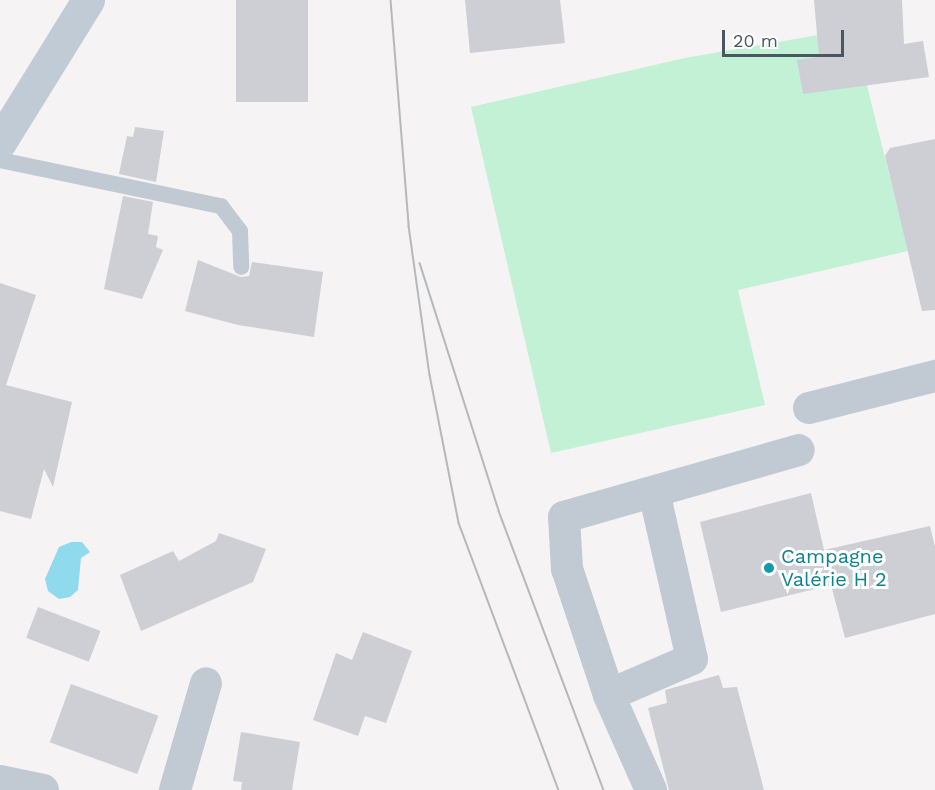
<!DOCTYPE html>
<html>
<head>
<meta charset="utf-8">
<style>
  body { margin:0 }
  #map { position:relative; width:935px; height:790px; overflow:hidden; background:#f5f3f3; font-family:"Work Sans",sans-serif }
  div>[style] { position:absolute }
  .green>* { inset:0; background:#c3f1d5 }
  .water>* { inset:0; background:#90daee }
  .building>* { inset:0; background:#cdcfd5; transform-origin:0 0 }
  .lane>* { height:16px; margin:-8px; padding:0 8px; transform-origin:8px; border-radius:8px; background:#c1cad2 }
  .street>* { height:32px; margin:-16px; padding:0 16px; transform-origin:16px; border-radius:16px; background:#c1cad2 }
  .secondary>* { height:33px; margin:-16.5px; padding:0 16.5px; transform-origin:16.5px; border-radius:16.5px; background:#c1cbd6 }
  .tram>* { height:1.5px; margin:-0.75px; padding:0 0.75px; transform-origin:0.75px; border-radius:0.75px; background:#b5b8bd }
  .dots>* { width:16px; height:16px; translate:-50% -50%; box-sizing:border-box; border:3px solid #fff; border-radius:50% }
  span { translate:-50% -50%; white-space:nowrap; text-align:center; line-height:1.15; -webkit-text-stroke:6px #fff; paint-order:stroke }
  .culture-label { font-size:20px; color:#0d838f }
  .left { translate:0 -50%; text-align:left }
  .scale { position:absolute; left:722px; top:30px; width:122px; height:27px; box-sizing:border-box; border:3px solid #4a5661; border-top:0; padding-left:8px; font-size:18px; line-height:21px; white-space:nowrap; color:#4a5661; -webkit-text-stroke:4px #fff; paint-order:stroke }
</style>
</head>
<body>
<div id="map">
  <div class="green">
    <i style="clip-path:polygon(853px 29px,908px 251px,738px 290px,765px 405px,551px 453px,471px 107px,685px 58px)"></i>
  </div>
  <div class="water">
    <i style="clip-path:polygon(71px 542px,82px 542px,90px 552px,81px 558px,78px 590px,70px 597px,59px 599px,48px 591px,45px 579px,59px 547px)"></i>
  </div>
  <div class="building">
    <i style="left:236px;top:0;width:72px;height:102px"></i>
    <i style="clip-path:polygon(465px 0,560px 0,565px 43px,470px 53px)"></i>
    <i style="clip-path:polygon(814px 0,902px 0,904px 44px,923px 41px,929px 77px,803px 94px,797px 60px,819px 57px)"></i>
    <i style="clip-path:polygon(135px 127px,164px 131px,156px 182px,119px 174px,127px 136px,133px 137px)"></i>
    <i style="clip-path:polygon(935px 139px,935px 310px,922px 311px,885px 156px,890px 148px)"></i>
    <i style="clip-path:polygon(123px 196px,153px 202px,148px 234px,158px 236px,156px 247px,163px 250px,142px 299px,104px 289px)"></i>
    <i style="clip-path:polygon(198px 260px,241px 277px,249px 276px,252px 262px,323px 272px,314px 337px,238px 325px,185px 311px)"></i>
    <i style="clip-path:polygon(0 283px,36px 295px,6px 385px,72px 402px,53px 487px,44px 469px,31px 519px,0 511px)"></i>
    <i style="clip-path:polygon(811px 493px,824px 550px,930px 526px,935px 547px,935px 614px,845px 638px,831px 585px,721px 612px,700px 522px)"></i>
    <i style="clip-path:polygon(219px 533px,266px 549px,253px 582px,141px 631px,120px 575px,173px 551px,179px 561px,216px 541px)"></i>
    <i style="left:38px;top:607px;width:67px;height:33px;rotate:21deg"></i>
    <i style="clip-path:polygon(363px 632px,412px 651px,386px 723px,365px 716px,358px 736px,313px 720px,336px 653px,352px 660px)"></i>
    <i style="clip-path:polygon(719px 675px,723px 688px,737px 687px,764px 790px,669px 790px,648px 708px,667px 703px,665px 690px)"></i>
    <i style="left:71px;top:684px;width:93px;height:62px;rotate:20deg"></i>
    <i style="clip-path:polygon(241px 732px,300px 742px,292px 790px,241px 790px,242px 782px,233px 781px)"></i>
  </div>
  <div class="lane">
    <i style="left:0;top:160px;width:226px;rotate:11.8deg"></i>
    <i style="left:221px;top:206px;width:31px;rotate:53deg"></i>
    <i style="left:240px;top:231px;width:36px;rotate:88deg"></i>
  </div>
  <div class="street">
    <i style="left:809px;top:408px;width:130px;rotate:-14.3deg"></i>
    <i style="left:609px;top:695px;width:90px;rotate:-23.4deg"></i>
    <i style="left:692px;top:659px;width:171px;rotate:-102.8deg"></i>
    <i style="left:0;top:781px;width:44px;rotate:11.8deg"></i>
    <i style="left:175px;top:790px;width:111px;rotate:-73.8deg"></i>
    <i style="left:651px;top:790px;width:104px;rotate:-113.9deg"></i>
    <i style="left:609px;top:695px;width:133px;rotate:-108.4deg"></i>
    <i style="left:567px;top:569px;width:52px;rotate:-93.3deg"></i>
    <i style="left:564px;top:517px;width:244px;rotate:-15.9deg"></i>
  </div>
  <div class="secondary">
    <i style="left:0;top:142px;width:167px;rotate:-58.2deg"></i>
  </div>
  <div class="tram">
    <i style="left:391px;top:0;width:227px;rotate:85.4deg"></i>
    <i style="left:409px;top:226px;width:150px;rotate:82deg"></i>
    <i style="left:430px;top:375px;width:151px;rotate:78.9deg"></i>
    <i style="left:459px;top:523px;width:285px;rotate:69.5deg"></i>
    <i style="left:420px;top:263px;width:260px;rotate:72.3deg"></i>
    <i style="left:499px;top:511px;width:298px;rotate:69.4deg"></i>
  </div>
  <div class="dots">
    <i style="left:769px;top:568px;background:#0f9aa8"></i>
  </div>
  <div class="culture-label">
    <span class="left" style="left:781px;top:568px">Campagne<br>Valérie H 2</span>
  </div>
  <div class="scale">20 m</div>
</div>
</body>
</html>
